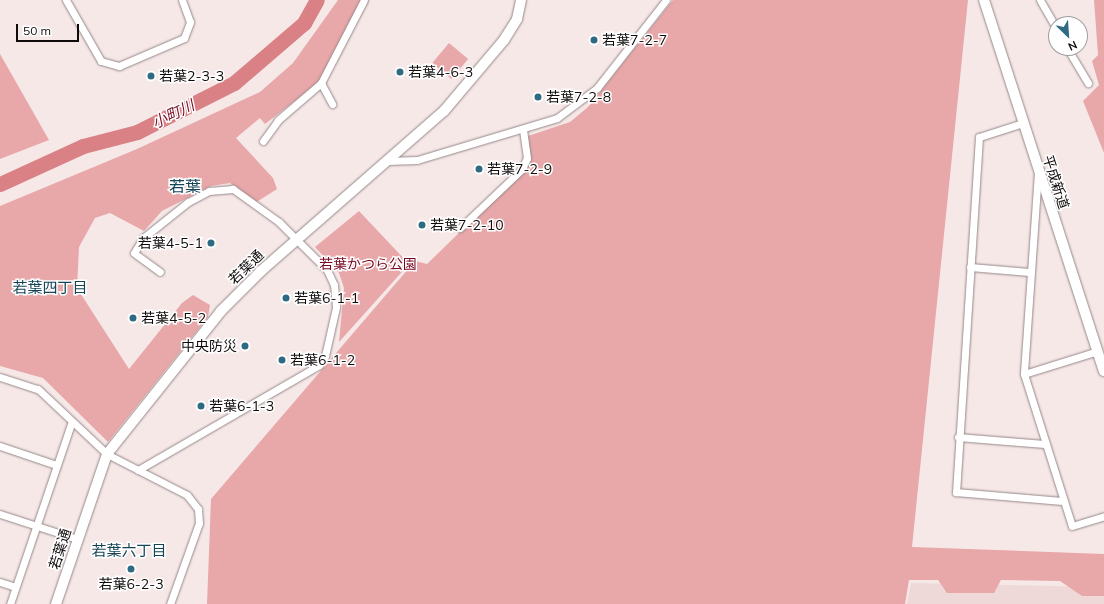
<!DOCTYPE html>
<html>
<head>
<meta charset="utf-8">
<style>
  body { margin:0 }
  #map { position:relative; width:1104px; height:604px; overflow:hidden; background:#f7e8e8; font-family:Mulish,"Noto Sans JP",sans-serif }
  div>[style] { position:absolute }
  .built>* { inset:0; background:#eed8d8 }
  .green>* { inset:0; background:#e8a7a9; transform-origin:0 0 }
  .river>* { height:15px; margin:-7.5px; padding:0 7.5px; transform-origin:7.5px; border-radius:7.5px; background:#d98185 }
  .roads { filter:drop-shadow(0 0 1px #958888) drop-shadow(0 0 1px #958888) }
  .street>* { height:7px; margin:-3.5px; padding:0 3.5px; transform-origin:3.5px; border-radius:3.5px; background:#fff }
  .secondary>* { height:10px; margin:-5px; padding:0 5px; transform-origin:5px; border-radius:5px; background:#fff }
  .dots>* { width:11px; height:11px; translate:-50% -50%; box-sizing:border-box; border:2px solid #fff; border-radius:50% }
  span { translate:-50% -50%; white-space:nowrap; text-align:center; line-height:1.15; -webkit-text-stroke:3px #fff; paint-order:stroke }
  .poi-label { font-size:14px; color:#100b0b }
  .left { translate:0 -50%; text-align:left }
  .right { translate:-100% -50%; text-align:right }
  .street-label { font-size:14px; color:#100b0b }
  .park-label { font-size:14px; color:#770a22 }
  .water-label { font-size:15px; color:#770a22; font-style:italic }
  .neighbourhood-label { font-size:15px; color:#144557 }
  .quarter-label { font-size:16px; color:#144557 }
  .north { position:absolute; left:1048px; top:16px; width:40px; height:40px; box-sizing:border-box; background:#fff; border:1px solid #9f9d9d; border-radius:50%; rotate:155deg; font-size:11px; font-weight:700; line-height:16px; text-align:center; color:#100b0b }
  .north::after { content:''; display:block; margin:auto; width:14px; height:18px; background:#2e6a82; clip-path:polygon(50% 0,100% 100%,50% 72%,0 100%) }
  .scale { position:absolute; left:16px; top:24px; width:63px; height:18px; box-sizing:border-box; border:2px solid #100b0b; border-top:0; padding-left:5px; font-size:12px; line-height:14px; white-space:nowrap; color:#100b0b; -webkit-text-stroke:3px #fff; paint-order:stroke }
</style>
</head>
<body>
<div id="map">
  <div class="built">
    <i style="clip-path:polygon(911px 583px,1104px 587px,1104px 604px,907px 604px)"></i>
  </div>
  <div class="green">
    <i style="clip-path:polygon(338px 0,369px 0,318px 83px,265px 124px,260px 118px,236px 138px,273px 178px,277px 189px,255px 203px,230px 183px,211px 186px,162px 211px,144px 231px,110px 213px,95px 218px,79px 247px,77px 288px,129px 369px,182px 303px,193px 295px,210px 305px,208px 317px,108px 442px,43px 378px,0 366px,0 206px,137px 149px,260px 92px,293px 63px)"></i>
    <i style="clip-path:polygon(673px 0,968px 0,912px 547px,1104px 554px,1104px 596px,1082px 596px,1060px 581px,1001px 580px,994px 593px,947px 593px,938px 580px,909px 580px,905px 604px,207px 604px,211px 499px,415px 261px,427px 264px,531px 163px,528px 136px,570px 122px,588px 107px)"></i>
    <i style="clip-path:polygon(1094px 0,1104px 0,1104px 153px,1083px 101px,1099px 85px,1092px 61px,1098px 55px)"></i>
    <i style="left:449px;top:43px;width:25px;height:26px;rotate:40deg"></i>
    <i style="clip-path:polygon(0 54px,49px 140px,0 159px)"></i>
    <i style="clip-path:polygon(359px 211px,409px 264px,339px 342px,344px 288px,339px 273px,315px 247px)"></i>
  </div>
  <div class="river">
    <i style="left:0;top:184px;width:91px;rotate:-24.6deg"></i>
    <i style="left:83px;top:146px;width:56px;rotate:-14.5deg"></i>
    <i style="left:137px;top:132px;width:109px;rotate:-26.8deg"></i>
    <i style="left:234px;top:83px;width:92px;rotate:-40.6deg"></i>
    <i style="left:304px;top:23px;width:26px;rotate:-61deg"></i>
  </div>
  <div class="roads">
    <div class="street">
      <i style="left:66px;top:0;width:70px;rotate:60.2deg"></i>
      <i style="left:101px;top:61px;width:19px;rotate:16deg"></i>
      <i style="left:119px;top:66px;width:71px;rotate:-23.3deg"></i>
      <i style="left:184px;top:38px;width:17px;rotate:-69deg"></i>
      <i style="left:190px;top:22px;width:23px;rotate:-110deg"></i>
      <i style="left:1040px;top:0;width:32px;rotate:60deg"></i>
      <i style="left:1067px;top:48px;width:41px;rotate:59deg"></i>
      <i style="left:321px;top:83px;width:24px;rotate:62deg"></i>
      <i style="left:1023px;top:123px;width:46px;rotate:162.3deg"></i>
      <i style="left:979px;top:137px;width:356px;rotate:93.7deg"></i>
      <i style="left:956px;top:492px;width:106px;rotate:4.9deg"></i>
      <i style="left:263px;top:141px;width:26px;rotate:-54deg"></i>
      <i style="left:278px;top:120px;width:57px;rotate:-40.7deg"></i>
      <i style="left:321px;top:83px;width:93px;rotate:-62.6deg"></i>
      <i style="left:387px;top:161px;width:30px;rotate:-2deg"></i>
      <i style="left:417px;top:160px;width:146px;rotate:-16.7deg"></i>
      <i style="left:557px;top:118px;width:50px;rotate:-36.9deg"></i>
      <i style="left:597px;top:88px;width:112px;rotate:-51.9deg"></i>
      <i style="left:1038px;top:172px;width:202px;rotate:94deg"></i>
      <i style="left:1024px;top:374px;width:159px;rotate:72.5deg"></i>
      <i style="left:1072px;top:526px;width:34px;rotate:-17deg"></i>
      <i style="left:460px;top:228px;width:86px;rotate:-43.6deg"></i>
      <i style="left:522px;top:169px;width:12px;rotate:-66deg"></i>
      <i style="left:527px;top:158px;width:27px;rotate:-98deg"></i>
      <i style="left:970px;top:267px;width:59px;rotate:4.8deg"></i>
      <i style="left:1024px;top:374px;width:77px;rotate:-17.3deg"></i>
      <i style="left:0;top:377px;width:40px;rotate:18deg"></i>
      <i style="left:38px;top:389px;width:95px;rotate:43.3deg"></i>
      <i style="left:107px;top:454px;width:90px;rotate:27.1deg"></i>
      <i style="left:187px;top:495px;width:18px;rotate:52deg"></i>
      <i style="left:198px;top:509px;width:14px;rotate:86deg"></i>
      <i style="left:199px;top:523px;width:86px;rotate:109.7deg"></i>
      <i style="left:958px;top:437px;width:86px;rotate:4.7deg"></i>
      <i style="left:0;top:446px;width:59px;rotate:18.7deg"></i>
      <i style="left:138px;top:470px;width:209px;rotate:-30.1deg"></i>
      <i style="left:319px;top:365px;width:11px;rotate:-56deg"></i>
      <i style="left:325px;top:356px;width:50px;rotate:-77.3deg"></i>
      <i style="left:336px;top:307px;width:22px;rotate:-95deg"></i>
      <i style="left:334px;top:285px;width:17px;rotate:-115deg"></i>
      <i style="left:327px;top:270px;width:68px;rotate:-135deg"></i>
      <i style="left:279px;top:222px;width:57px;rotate:-144.3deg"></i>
      <i style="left:233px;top:189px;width:24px;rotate:175deg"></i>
      <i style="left:209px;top:191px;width:24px;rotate:152deg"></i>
      <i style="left:188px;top:202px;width:58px;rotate:141.3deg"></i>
      <i style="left:143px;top:238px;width:17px;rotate:121deg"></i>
      <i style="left:134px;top:253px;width:32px;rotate:36deg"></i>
      <i style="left:0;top:514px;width:81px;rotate:18deg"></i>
      <i style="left:0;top:582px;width:16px;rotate:18deg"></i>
      <i style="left:10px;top:604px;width:190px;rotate:-71.3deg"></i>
    </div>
    <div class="secondary">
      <i style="left:984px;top:0;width:390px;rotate:72.1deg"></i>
      <i style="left:56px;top:604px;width:158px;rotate:-71.2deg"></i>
      <i style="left:107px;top:454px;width:183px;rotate:-51.4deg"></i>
      <i style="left:221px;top:311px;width:57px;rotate:-45deg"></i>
      <i style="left:261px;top:271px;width:243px;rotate:-41.2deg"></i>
      <i style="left:444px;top:111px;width:93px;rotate:-49.8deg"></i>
      <i style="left:504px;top:40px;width:25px;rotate:-58deg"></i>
      <i style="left:517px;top:19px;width:19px;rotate:-78deg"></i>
    </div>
  </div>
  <div class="dots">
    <i style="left:594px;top:40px;background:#2e6a82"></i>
    <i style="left:400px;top:72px;background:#2e6a82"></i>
    <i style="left:151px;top:76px;background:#2e6a82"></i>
    <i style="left:538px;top:97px;background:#2e6a82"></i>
    <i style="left:479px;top:169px;background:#2e6a82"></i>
    <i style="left:422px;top:225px;background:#2e6a82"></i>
    <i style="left:211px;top:243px;background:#2e6a82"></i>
    <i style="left:286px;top:298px;background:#2e6a82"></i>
    <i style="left:133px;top:318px;background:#2e6a82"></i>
    <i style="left:245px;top:346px;background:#2e6a82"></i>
    <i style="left:282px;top:360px;background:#2e6a82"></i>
    <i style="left:201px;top:406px;background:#2e6a82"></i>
    <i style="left:131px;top:569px;background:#2e6a82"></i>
  </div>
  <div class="poi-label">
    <span class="left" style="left:602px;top:40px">若葉7-2-7</span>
    <span class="left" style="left:408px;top:72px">若葉4-6-3</span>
    <span class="left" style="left:159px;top:76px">若葉2-3-3</span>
    <span class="left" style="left:546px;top:97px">若葉7-2-8</span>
    <span class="left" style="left:487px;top:169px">若葉7-2-9</span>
    <span class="left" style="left:430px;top:225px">若葉7-2-10</span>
    <span class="right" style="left:203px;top:243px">若葉4-5-1</span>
    <span class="left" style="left:294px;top:298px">若葉6-1-1</span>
    <span class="left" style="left:141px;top:318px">若葉4-5-2</span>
    <span class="right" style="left:237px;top:346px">中央防災</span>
    <span class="left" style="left:290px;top:360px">若葉6-1-2</span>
    <span class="left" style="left:209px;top:406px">若葉6-1-3</span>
    <span style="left:131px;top:584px">若葉6-2-3</span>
  </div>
  <div class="street-label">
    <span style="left:1056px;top:182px;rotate:72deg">平成新道</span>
    <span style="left:246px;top:267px;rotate:-44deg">若葉通</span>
    <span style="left:60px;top:549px;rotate:-72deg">若葉通</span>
  </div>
  <div class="park-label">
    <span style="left:368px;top:264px">若葉かつら公園</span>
  </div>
  <div class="water-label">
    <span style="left:173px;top:114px;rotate:-26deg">小町川</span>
  </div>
  <div class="neighbourhood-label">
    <span style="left:50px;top:288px">若葉四丁目</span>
    <span style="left:129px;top:551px">若葉六丁目</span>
  </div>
  <div class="quarter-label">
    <span style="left:185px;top:186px">若葉</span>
  </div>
  <div class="north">N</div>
  <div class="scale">50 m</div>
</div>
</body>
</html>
